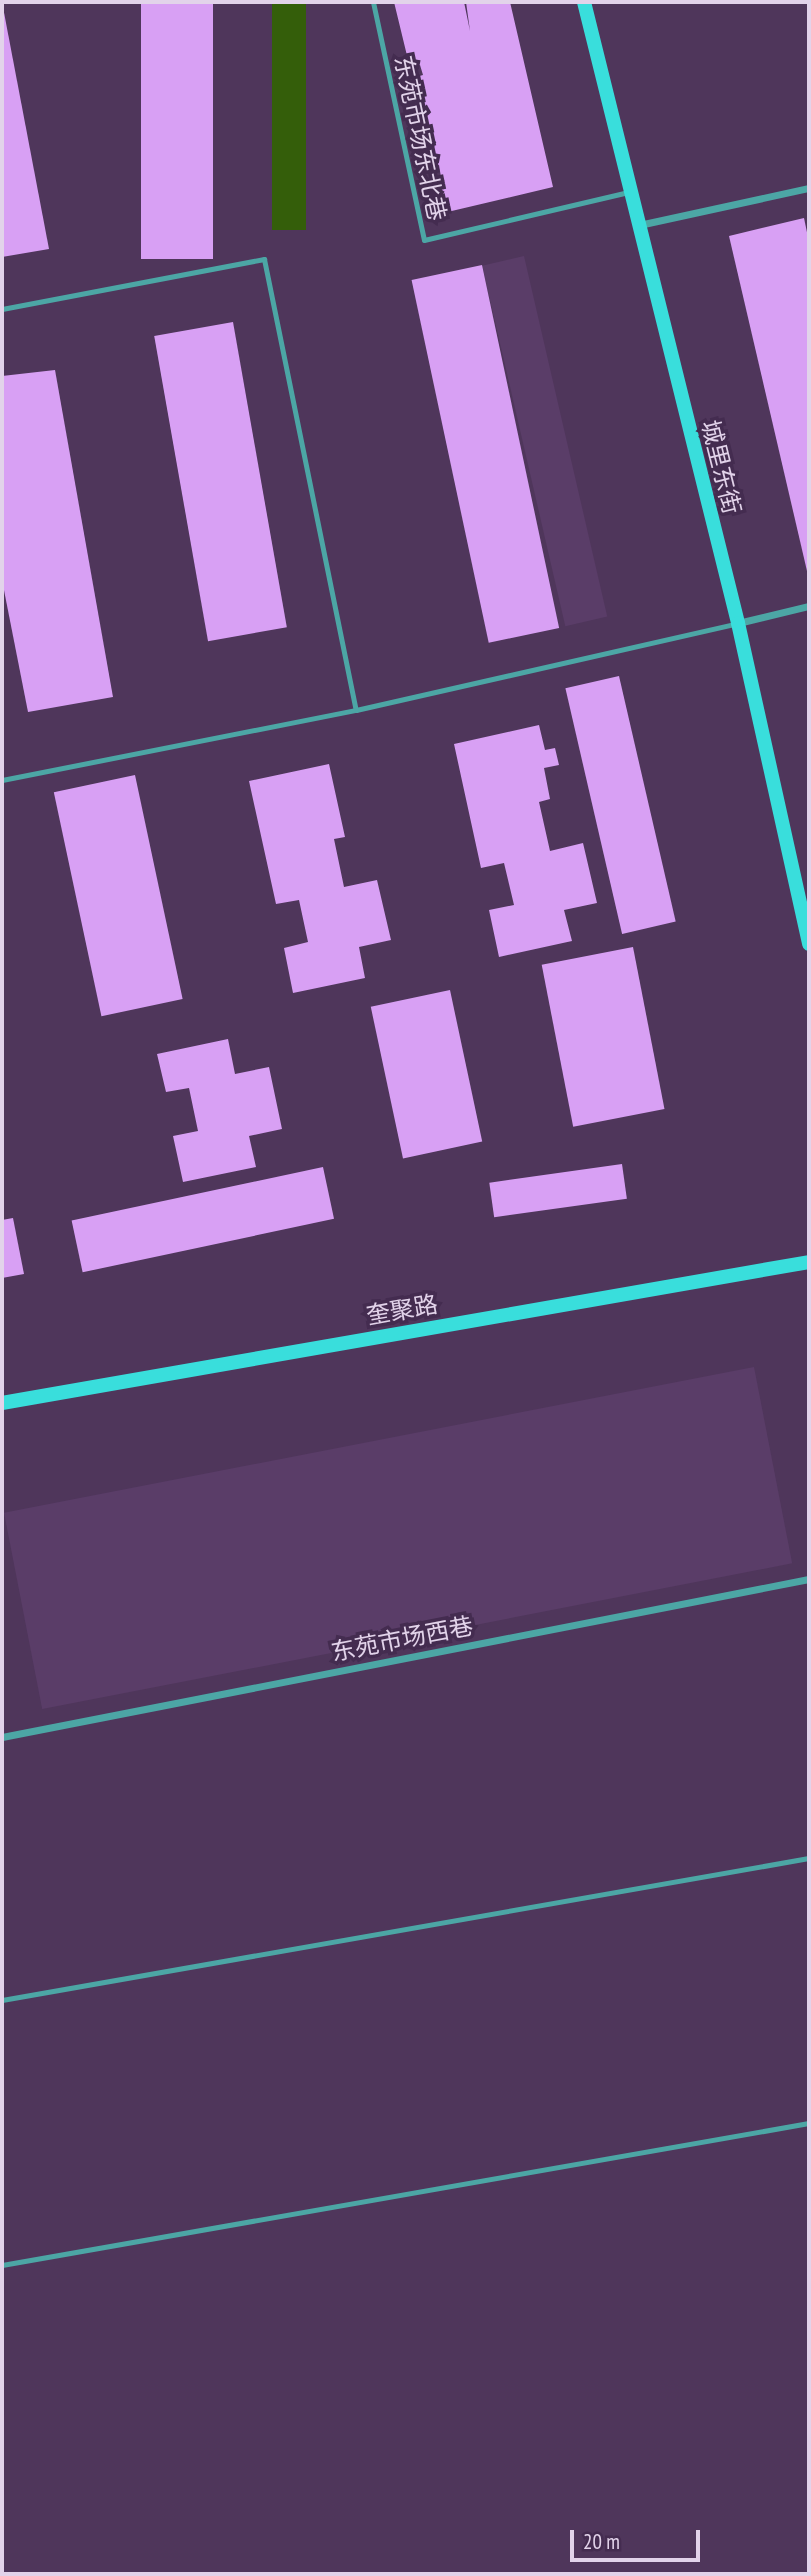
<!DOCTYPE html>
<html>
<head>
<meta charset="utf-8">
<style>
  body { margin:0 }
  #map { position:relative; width:811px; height:2576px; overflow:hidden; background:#4f365b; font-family:"PT Sans Narrow","Noto Sans SC",sans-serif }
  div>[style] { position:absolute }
  .built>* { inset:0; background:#5a3d68; transform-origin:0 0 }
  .green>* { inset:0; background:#345e0a; transform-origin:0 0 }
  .building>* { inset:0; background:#d8a0f4; transform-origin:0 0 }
  .lane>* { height:5px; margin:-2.5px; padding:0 2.5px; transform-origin:2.5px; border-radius:2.5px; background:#4ca6a5 }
  .street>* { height:7px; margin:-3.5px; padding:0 3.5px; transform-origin:3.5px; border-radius:3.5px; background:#4ca6a5 }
  .secondary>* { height:14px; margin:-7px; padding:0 7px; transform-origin:7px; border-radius:7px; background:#39dedc }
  span { translate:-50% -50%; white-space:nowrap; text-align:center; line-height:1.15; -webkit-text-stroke:7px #442c50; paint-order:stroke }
  .street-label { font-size:24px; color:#e2d3ea }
  .frame { position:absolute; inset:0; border:4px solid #e2d3ea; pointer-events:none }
  .scale { position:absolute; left:570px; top:2530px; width:130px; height:32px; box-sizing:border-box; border:4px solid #e2d3ea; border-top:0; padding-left:9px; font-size:21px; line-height:24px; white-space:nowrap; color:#e2d3ea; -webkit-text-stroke:5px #442c50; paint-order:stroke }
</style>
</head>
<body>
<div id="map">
  <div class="built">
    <i style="left:524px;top:256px;width:370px;height:43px;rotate:77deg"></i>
    <i style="left:754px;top:1367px;width:200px;height:764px;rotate:79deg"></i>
  </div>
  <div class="green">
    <i style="left:272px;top:2px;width:34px;height:228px"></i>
  </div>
  <div class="building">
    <i style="clip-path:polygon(2px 2px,49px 249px,2px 257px)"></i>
    <i style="left:141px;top:2px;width:72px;height:257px"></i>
    <i style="clip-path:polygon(394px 2px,464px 2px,470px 31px,466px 2px,510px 2px,553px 187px,439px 214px,430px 180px,441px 177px,439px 165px,430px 167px,409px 79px,423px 75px,420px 65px,410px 68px)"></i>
    <i style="clip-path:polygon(804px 218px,809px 242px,807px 571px,729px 236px)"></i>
    <i style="left:482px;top:265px;width:371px;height:72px;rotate:78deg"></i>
    <i style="left:233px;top:322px;width:310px;height:80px;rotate:80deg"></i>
    <i style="clip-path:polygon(55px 370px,113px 697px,28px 712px,2px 580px,2px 376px)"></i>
    <i style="left:619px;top:676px;width:252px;height:55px;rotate:77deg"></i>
    <i style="clip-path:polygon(539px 725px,545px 750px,555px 748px,559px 765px,544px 768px,550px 799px,539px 802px,550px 851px,583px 843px,597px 903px,564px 910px,572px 941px,499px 957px,489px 910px,514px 905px,504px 863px,481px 868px,454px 744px)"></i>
    <i style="clip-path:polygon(329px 764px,345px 837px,334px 839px,344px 887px,377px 880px,391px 940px,359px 947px,365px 978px,293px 993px,284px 948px,308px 942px,299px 900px,276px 904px,249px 781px)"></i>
    <i style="left:135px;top:775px;width:229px;height:83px;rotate:78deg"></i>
    <i style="left:633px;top:947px;width:165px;height:93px;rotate:79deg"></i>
    <i style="left:450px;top:990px;width:155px;height:81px;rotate:78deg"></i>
    <i style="clip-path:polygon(228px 1039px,235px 1074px,269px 1067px,282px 1129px,249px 1136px,256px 1167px,183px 1182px,173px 1136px,198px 1131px,189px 1088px,166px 1092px,157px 1054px)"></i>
    <i style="left:622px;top:1164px;width:35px;height:134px;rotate:82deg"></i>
    <i style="left:323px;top:1167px;width:53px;height:257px;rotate:78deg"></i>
    <i style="clip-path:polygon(13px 1218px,24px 1274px,2px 1278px,2px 1220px)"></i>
  </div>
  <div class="lane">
    <i style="left:373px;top:2px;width:243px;rotate:77.9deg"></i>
    <i style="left:424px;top:240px;width:210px;rotate:-13.2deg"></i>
    <i style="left:2px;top:309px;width:267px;rotate:-10.8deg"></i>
    <i style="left:264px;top:259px;width:460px;rotate:78.5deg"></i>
    <i style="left:2px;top:780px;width:361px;rotate:-11.2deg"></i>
    <i style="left:356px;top:710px;width:392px;rotate:-12.8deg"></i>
    <i style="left:2px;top:2000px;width:819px;rotate:-9.98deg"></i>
    <i style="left:2px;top:2265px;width:819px;rotate:-9.98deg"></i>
  </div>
  <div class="street">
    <i style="left:639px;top:225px;width:174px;rotate:-12.3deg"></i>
    <i style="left:738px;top:623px;width:73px;rotate:-13.5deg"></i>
    <i style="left:2px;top:1737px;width:822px;rotate:-11.08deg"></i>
  </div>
  <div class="secondary">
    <i style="left:584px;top:2px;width:640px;rotate:76.07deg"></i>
    <i style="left:738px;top:623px;width:329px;rotate:77.5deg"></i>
    <i style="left:2px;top:1403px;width:819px;rotate:-9.91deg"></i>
  </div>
  <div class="street-label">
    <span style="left:420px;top:138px;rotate:78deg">东苑市场东北巷</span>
    <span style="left:721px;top:467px;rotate:76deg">城里东街</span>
    <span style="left:402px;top:1310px;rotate:-10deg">奎聚路</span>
    <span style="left:402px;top:1639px;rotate:-11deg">东苑市场西巷</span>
  </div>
  <div class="frame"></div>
  <div class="scale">20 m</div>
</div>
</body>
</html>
